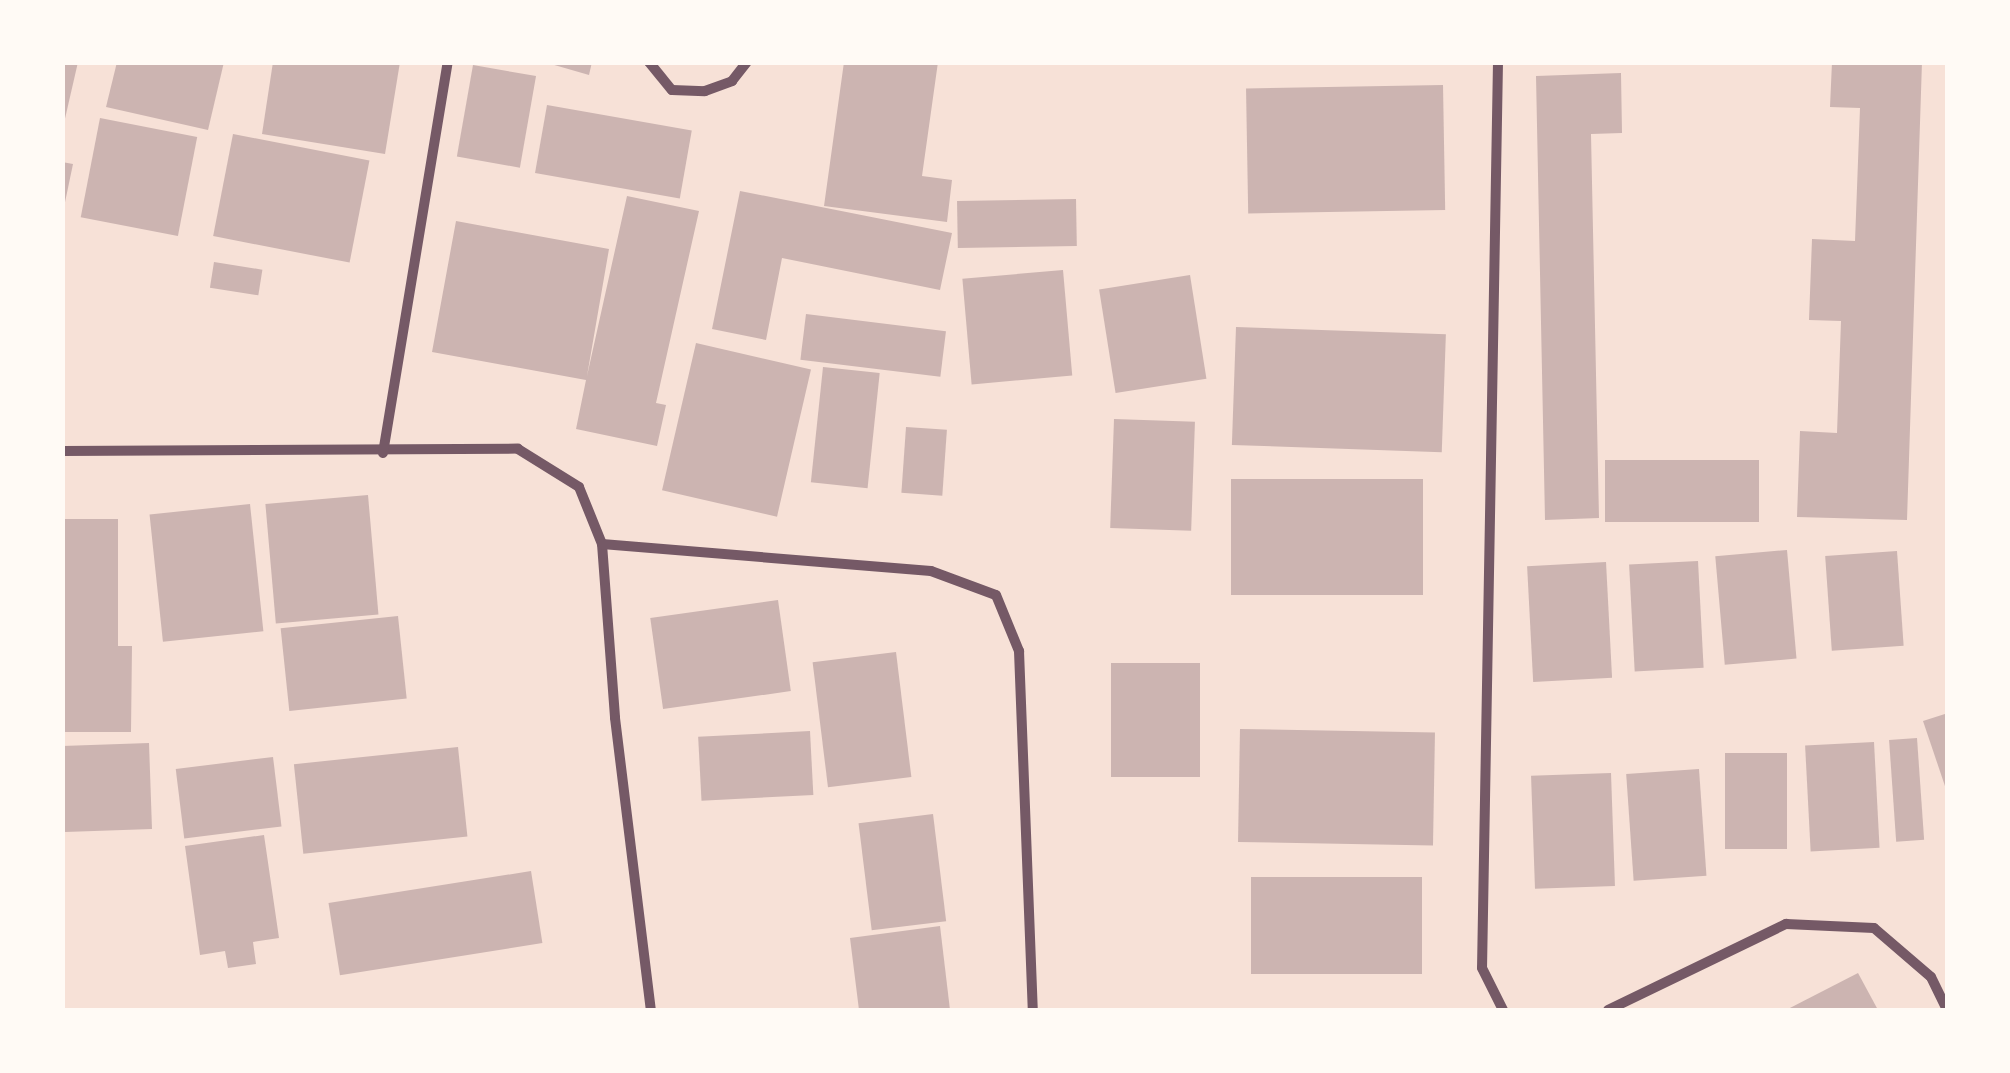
<!DOCTYPE html>
<html>
<head>
<meta charset="utf-8">
<style>
  body { margin:0 }
  #map { position:relative; width:2010px; height:1073px; overflow:hidden; background:#f7e1d7; font-family:Barlow,sans-serif }
  div>[style] { position:absolute }
  .building>* { inset:0; background:#ccb4b1; transform-origin:0 0 }
  .minor>* { height:10px; margin:-5px; padding:0 5px; transform-origin:5px; border-radius:5px; background:#755966 }
  span { translate:-50% -50%; white-space:nowrap; text-align:center; line-height:1.15; -webkit-text-stroke:10px #fffaf5; paint-order:stroke }
  .frame { position:absolute; inset:0; border:65px solid #fffaf5; pointer-events:none }
</style>
</head>
<body>
<div id="map">
  <div class="building">
    <i style="clip-path:polygon(62px 62px,78px 62px,64px 123px,62px 123px)"></i>
    <i style="clip-path:polygon(117px 62px,224px 62px,208px 130px,106px 107px)"></i>
    <i style="clip-path:polygon(273px 62px,400px 62px,385px 154px,262px 134px)"></i>
    <i style="clip-path:polygon(544px 62px,592px 62px,589px 75px)"></i>
    <i style="clip-path:polygon(844px 62px,938px 62px,922px 176px,952px 180px,947px 222px,824px 206px)"></i>
    <i style="clip-path:polygon(1832px 62px,1922px 62px,1907px 520px,1797px 517px,1800px 431px,1837px 433px,1841px 321px,1809px 320px,1812px 239px,1855px 241px,1860px 108px,1830px 107px)"></i>
    <i style="left:473px;top:65px;width:64px;height:93px;rotate:10deg"></i>
    <i style="clip-path:polygon(1621px 73px,1622px 133px,1591px 134px,1599px 518px,1545px 520px,1536px 76px)"></i>
    <i style="left:1443px;top:85px;width:125px;height:197px;rotate:89deg"></i>
    <i style="left:547px;top:105px;width:147px;height:69px;rotate:10deg"></i>
    <i style="left:100px;top:118px;width:99px;height:101px;rotate:11deg"></i>
    <i style="left:233px;top:134px;width:139px;height:104px;rotate:11deg"></i>
    <i style="clip-path:polygon(62px 162px,73px 164px,64px 207px,62px 207px)"></i>
    <i style="clip-path:polygon(740px 191px,952px 233px,940px 290px,782px 258px,766px 340px,712px 329px)"></i>
    <i style="clip-path:polygon(627px 196px,699px 211px,656px 403px,666px 405px,657px 446px,576px 429px,586px 380px,432px 352px,456px 221px,609px 249px,587px 376px)"></i>
    <i style="left:1076px;top:199px;width:47px;height:119px;rotate:89deg"></i>
    <i style="left:214px;top:262px;width:49px;height:26px;rotate:9deg"></i>
    <i style="left:1063px;top:270px;width:106px;height:101px;rotate:85deg"></i>
    <i style="left:1190px;top:275px;width:105px;height:92px;rotate:81deg"></i>
    <i style="left:806px;top:314px;width:141px;height:46px;rotate:7deg"></i>
    <i style="left:1236px;top:327px;width:210px;height:118px;rotate:2deg"></i>
    <i style="left:696px;top:343px;width:118px;height:151px;rotate:13deg"></i>
    <i style="left:823px;top:367px;width:57px;height:116px;rotate:6deg"></i>
    <i style="left:1114px;top:419px;width:81px;height:109px;rotate:2deg"></i>
    <i style="left:906px;top:427px;width:41px;height:66px;rotate:4deg"></i>
    <i style="left:1605px;top:460px;width:154px;height:62px"></i>
    <i style="left:1231px;top:479px;width:192px;height:116px"></i>
    <i style="left:368px;top:495px;width:120px;height:103px;rotate:85deg"></i>
    <i style="left:250px;top:504px;width:128px;height:101px;rotate:84deg"></i>
    <i style="clip-path:polygon(62px 519px,118px 519px,118px 646px,132px 646px,131px 732px,62px 732px)"></i>
    <i style="left:1787px;top:550px;width:109px;height:72px;rotate:85deg"></i>
    <i style="left:1897px;top:551px;width:95px;height:72px;rotate:86deg"></i>
    <i style="left:1698px;top:561px;width:107px;height:69px;rotate:87deg"></i>
    <i style="left:1606px;top:562px;width:116px;height:79px;rotate:87deg"></i>
    <i style="left:778px;top:600px;width:92px;height:129px;rotate:82deg"></i>
    <i style="left:398px;top:616px;width:83px;height:118px;rotate:84deg"></i>
    <i style="left:896px;top:652px;width:126px;height:84px;rotate:83deg"></i>
    <i style="left:1111px;top:663px;width:89px;height:114px"></i>
    <i style="clip-path:polygon(1948px 713px,1948px 792px,1947px 792px,1923px 721px)"></i>
    <i style="left:1240px;top:729px;width:195px;height:113px;rotate:1deg"></i>
    <i style="left:810px;top:731px;width:64px;height:112px;rotate:87deg"></i>
    <i style="left:1917px;top:738px;width:102px;height:28px;rotate:86deg"></i>
    <i style="left:1874px;top:742px;width:106px;height:69px;rotate:87deg"></i>
    <i style="left:149px;top:743px;width:86px;height:87px;rotate:88deg"></i>
    <i style="left:458px;top:747px;width:90px;height:165px;rotate:84deg"></i>
    <i style="left:1787px;top:753px;width:96px;height:62px;rotate:90deg"></i>
    <i style="left:273px;top:757px;width:70px;height:98px;rotate:83deg"></i>
    <i style="left:1699px;top:769px;width:107px;height:73px;rotate:86deg"></i>
    <i style="left:1611px;top:773px;width:113px;height:80px;rotate:88deg"></i>
    <i style="left:933px;top:814px;width:108px;height:75px;rotate:83deg"></i>
    <i style="clip-path:polygon(264px 835px,279px 938px,253px 942px,256px 964px,228px 968px,225px 951px,200px 955px,185px 846px)"></i>
    <i style="left:531px;top:871px;width:73px;height:205px;rotate:81deg"></i>
    <i style="left:1251px;top:877px;width:171px;height:97px"></i>
    <i style="clip-path:polygon(940px 926px,950px 1010px,859px 1010px,850px 938px)"></i>
    <i style="clip-path:polygon(1858px 973px,1878px 1010px,1786px 1010px)"></i>
  </div>
  <div class="minor">
    <i style="left:649px;top:62px;width:36px;rotate:51deg"></i>
    <i style="left:672px;top:90px;width:33px;rotate:2deg"></i>
    <i style="left:705px;top:91px;width:29px;rotate:-20deg"></i>
    <i style="left:732px;top:81px;width:24px;rotate:-52deg"></i>
    <i style="left:1498px;top:62px;width:906px;rotate:91.01deg"></i>
    <i style="left:1482px;top:968px;width:47px;rotate:63.4deg"></i>
    <i style="left:62px;top:451px;width:456px;rotate:-0.3deg"></i>
    <i style="left:518px;top:449px;width:72px;rotate:31.9deg"></i>
    <i style="left:579px;top:487px;width:61px;rotate:68deg"></i>
    <i style="left:602px;top:544px;width:174px;rotate:85.7deg"></i>
    <i style="left:615px;top:718px;width:294px;rotate:83deg"></i>
    <i style="left:383px;top:453px;width:396px;rotate:-80.6deg"></i>
    <i style="left:602px;top:544px;width:330px;rotate:4.7deg"></i>
    <i style="left:931px;top:571px;width:69px;rotate:20.3deg"></i>
    <i style="left:996px;top:595px;width:61px;rotate:67.7deg"></i>
    <i style="left:1019px;top:651px;width:359px;rotate:87.8deg"></i>
    <i style="left:1608px;top:1010px;width:198px;rotate:-25.8deg"></i>
    <i style="left:1786px;top:924px;width:88px;rotate:2.6deg"></i>
    <i style="left:1874px;top:928px;width:75px;rotate:40.7deg"></i>
    <i style="left:1931px;top:977px;width:37px;rotate:64deg"></i>
  </div>
  <div class="frame"></div>
</div>
</body>
</html>
